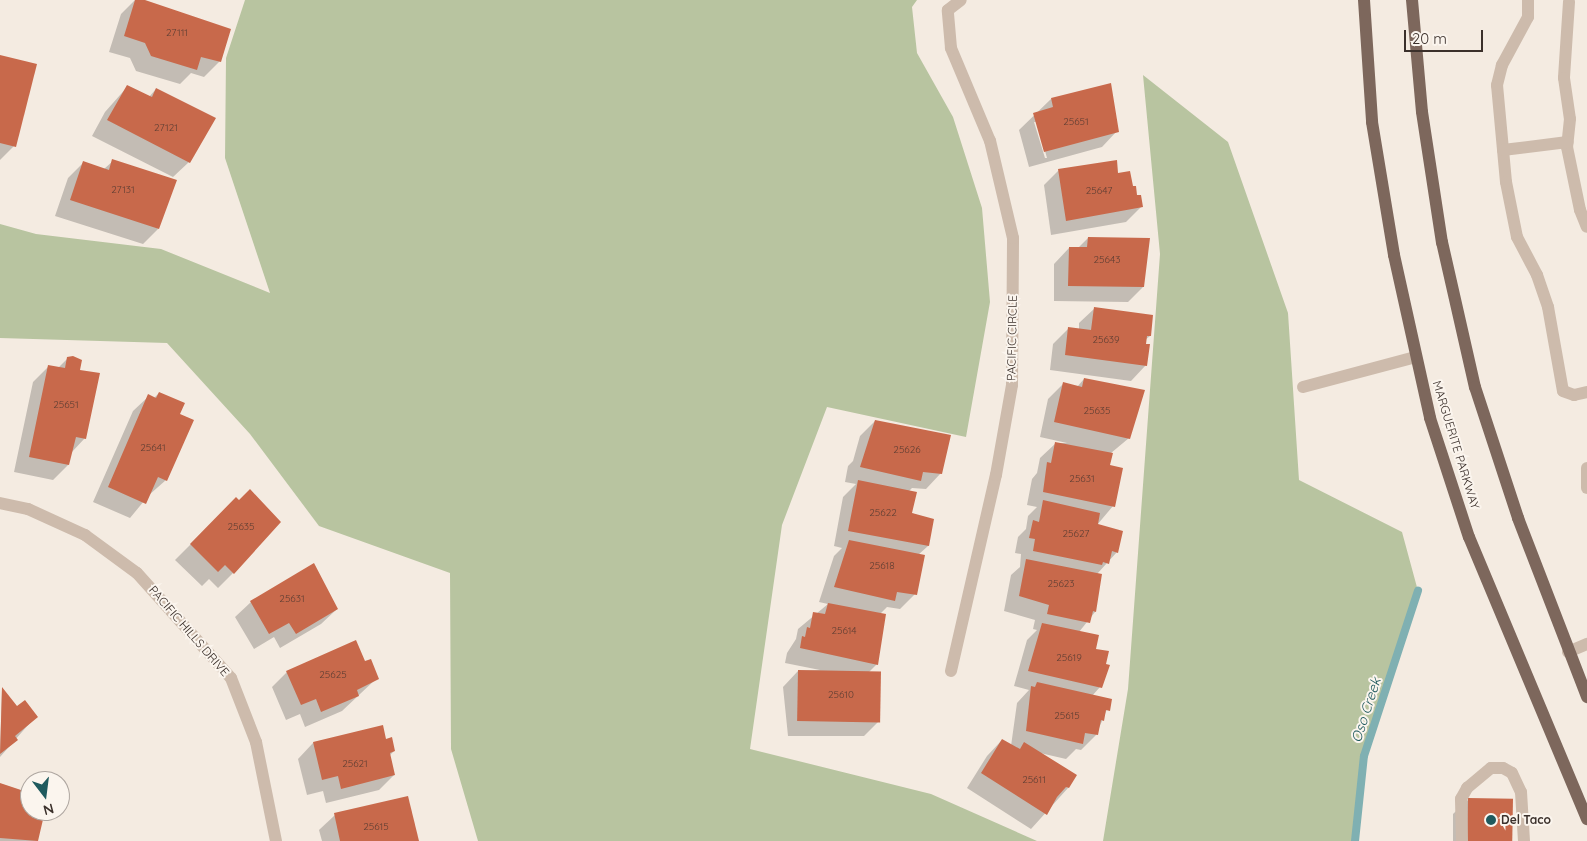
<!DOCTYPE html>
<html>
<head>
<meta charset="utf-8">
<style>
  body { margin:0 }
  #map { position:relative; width:1587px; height:841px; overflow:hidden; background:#f4ebe1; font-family:Quicksand,sans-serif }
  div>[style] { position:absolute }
  .green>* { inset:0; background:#b8c4a0 }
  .shadow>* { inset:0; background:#0003 }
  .stream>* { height:8px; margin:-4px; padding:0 4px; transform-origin:4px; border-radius:4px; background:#7fb0b2 }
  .building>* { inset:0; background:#c8694b; transform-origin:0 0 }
  .minor>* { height:12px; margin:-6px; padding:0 6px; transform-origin:6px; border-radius:6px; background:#cdbbac }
  .major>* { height:12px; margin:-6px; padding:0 6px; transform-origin:6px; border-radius:6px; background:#7d675c }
  .dots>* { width:14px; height:14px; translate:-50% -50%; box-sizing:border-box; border:2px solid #fbf5ee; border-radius:50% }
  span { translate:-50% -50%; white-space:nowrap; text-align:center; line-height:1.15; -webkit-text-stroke:4px #fbf5ee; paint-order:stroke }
  .number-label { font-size:10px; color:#5e3e33 }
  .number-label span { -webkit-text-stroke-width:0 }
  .street-label { font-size:12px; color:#3b302b }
  .poi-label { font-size:12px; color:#3b302b; font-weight:700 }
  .left { translate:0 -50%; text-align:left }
  .water-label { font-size:14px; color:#1f5a5e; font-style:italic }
  .north { position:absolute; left:20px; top:771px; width:50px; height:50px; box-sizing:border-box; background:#fbf5ee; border:1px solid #aea6a0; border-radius:50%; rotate:165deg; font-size:14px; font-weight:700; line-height:20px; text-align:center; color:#3b302b }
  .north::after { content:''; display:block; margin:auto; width:18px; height:22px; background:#1f5a5e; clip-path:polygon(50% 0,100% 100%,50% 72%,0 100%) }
  .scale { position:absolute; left:1404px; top:30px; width:79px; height:22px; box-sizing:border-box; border:2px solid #3b302b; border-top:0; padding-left:6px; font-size:15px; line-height:18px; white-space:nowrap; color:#3b302b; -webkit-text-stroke:4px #fbf5ee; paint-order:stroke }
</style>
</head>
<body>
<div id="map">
  <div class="green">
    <i style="clip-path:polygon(245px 0,917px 0,912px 7px,917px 53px,953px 117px,982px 208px,990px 302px,966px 437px,827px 407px,782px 525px,750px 749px,931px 794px,1037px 841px,478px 841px,451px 749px,450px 573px,319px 526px,250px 434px,167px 343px,0 338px,0 224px,36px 234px,161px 249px,270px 293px,225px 158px,226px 58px)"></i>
    <i style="clip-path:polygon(1143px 75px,1228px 142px,1288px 313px,1299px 480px,1402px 532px,1418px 591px,1364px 756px,1355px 841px,1103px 841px,1128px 689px,1160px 254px)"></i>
  </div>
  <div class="shadow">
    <i style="clip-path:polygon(135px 0,140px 0,220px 61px,204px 77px,191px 73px,180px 84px,136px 71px,130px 58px,109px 52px,121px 14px)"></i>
    <i style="clip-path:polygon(0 56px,14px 146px,0 160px)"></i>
    <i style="clip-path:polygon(128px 86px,149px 97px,156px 89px,189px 162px,173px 177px,92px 136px,105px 112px)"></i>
    <i style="clip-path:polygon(evenodd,1051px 99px,1117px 131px,1102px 147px,1029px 167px,1019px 130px,1051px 99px,1034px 122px,1037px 122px,1047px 158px,1045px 158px,1034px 122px)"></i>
    <i style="clip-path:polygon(113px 161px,158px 229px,143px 244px,55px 216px,68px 178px,83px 163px,104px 169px)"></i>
    <i style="clip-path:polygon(1059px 170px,1117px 174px,1132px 188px,1141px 207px,1126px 222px,1051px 235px,1044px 185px)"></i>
    <i style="clip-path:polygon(1088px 238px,1143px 287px,1128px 302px,1054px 301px,1054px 264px,1069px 248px,1078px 248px)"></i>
    <i style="clip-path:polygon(1095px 308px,1150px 336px,1145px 340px,1146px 365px,1131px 381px,1050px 370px,1053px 344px,1069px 328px,1079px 330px,1079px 323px)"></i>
    <i style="clip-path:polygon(68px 358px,78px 371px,85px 438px,71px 453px,68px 465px,53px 480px,14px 472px,33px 382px,48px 367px,58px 368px)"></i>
    <i style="clip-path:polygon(1084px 379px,1129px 438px,1111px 453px,1108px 466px,1113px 506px,1097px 525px,1117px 552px,1097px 574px,1101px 575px,1095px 612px,1079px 632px,1094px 650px,1100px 687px,1092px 696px,1111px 700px,1096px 735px,1081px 750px,1076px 749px,1066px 759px,1040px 753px,1068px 788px,1031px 829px,967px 788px,987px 756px,1002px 740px,1011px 746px,1017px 703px,1029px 690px,1014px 686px,1027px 640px,1037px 630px,1033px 629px,1035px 620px,1004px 611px,1011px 575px,1020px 567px,1021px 554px,1015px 553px,1018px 537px,1026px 529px,1028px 516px,1037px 507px,1027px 505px,1032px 479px,1037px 473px,1040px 458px,1056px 443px,1067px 443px,1040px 437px,1048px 399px,1063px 384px,1077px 387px)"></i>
    <i style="clip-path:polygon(159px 393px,178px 414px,166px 480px,149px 495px,130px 518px,93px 502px,133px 411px,149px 396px,154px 398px)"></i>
    <i style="clip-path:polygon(875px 421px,941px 473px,926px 489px,912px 488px,909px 491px,911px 513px,933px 520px,928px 546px,918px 555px,915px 594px,900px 609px,887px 607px,880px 614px,877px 664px,869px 672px,879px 721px,864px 736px,788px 736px,783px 687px,798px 671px,820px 670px,785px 663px,787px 653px,796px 639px,798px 629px,828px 604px,819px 602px,834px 556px,842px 548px,834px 546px,843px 497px,856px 484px,845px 482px,848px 466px,853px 461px,860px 436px)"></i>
    <i style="clip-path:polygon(236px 499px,233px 573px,218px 588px,209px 579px,202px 586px,175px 560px)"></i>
    <i style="clip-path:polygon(251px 602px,337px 609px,321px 624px,280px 648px,274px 637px,254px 649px,235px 617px)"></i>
    <i style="clip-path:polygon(364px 663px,377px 678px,342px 711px,305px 727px,300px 714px,286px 720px,272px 687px,287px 672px)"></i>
    <i style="clip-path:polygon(2px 689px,17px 708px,36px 716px,0 757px)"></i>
    <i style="clip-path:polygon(385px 740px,394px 751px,389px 756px,394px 775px,379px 790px,326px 803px,323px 791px,307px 795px,298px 759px,313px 743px)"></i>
    <i style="clip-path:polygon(0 784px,30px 796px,30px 811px,44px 811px,37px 841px,0 841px)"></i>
    <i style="clip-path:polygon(1469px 799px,1512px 841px,1453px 841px,1453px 814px)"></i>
    <i style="clip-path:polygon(335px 815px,417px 841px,322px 841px,319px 830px)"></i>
  </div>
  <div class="stream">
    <i style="left:1355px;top:841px;width:85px;rotate:-84deg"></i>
    <i style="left:1364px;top:756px;width:174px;rotate:-71.9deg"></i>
  </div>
  <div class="building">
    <i style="clip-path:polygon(135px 0,145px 0,231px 29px,221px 62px,201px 57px,197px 70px,151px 56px,145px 43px,124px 36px)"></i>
    <i style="clip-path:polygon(0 55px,37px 64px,16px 147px,0 143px)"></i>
    <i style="clip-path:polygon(1111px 83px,1119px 132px,1044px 152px,1033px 113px,1053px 107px,1051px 98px)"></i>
    <i style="clip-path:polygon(127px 85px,152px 97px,156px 88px,216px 118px,190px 163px,107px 120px)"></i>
    <i style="clip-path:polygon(112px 159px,177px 180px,159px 229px,70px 200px,83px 161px,109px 170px)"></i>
    <i style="clip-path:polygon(1117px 160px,1118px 173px,1130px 171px,1133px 186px,1136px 186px,1137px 195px,1141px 195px,1143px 207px,1066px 221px,1058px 169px)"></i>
    <i style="clip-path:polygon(1088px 237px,1150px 238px,1144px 287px,1068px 286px,1069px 247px,1087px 247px)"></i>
    <i style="clip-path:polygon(1094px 307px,1153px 315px,1151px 336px,1147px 336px,1146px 344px,1150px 344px,1147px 366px,1065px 355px,1068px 327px,1091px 330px)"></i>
    <i style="clip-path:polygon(73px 356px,82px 360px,80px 370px,100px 373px,86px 439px,76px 437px,69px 465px,29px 457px,48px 365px,65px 368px,67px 357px)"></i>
    <i style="clip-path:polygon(1084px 378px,1145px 390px,1130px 439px,1054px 422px,1063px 382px,1082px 387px)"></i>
    <i style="clip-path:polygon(159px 392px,185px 403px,180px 414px,194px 420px,167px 481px,158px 477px,146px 504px,108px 487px,148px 394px,156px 398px)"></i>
    <i style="clip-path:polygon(875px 420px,951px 435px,942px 474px,923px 472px,921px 481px,860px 467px)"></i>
    <i style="clip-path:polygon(1055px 442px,1113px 453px,1110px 465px,1123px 468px,1115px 507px,1043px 492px,1047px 462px,1051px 463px)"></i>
    <i style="clip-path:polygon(858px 480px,917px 492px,912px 513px,934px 519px,929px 546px,848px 531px)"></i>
    <i style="clip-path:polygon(250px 489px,281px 522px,234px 574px,225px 565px,218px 572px,190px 544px,236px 497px,239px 500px)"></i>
    <i style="clip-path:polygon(1043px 500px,1100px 513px,1098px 524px,1123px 531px,1118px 553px,1112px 551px,1109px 564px,1103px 562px,1102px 565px,1033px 551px,1035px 539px,1029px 538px,1033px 520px,1039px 522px)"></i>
    <i style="clip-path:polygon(849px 540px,925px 555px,917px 595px,897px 592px,895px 601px,834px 587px)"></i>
    <i style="clip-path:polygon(1026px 559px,1102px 574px,1096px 612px,1093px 611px,1090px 623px,1047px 614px,1049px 605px,1019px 596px)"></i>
    <i style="clip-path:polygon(314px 563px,338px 609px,296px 634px,289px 623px,269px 634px,250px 601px)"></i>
    <i style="clip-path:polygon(828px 603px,886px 614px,878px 665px,800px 648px,802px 636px,805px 637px,807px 627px,810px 628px,813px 612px,825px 614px)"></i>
    <i style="clip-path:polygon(1042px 623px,1099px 635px,1096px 649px,1109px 651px,1106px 664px,1110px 665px,1102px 688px,1028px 671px)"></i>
    <i style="clip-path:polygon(356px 640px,365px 661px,371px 659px,379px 679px,357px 690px,359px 696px,321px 712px,316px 699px,301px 705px,286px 671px)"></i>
    <i style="left:798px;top:670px;width:83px;height:51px;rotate:1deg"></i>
    <i style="clip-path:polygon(1037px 682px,1112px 699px,1110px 711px,1106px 710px,1104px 721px,1101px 720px,1098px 735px,1085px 733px,1083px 744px,1026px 731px,1031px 686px,1035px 687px)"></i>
    <i style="clip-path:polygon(2px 687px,17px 706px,25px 700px,38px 717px,15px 736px,18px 740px,0 754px)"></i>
    <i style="clip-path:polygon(383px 725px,386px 739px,392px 737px,395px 751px,390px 753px,395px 775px,341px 789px,338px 776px,322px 780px,313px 742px)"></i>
    <i style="clip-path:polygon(1002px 739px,1020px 749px,1024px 742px,1077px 775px,1069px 788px,1066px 787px,1057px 797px,1047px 815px,981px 773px)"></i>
    <i style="clip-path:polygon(0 783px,30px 793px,30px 811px,45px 811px,38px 841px,0 838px)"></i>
    <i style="clip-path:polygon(408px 796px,419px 841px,340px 841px,334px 813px)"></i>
    <i style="left:1468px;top:798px;width:45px;height:43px;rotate:1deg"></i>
  </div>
  <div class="minor">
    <i style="left:1528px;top:0;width:17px;rotate:90deg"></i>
    <i style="left:1528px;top:17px;width:55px;rotate:118.4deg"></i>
    <i style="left:1502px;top:65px;width:21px;rotate:104deg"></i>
    <i style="left:1497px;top:85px;width:97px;rotate:84.7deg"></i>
    <i style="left:1506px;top:182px;width:56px;rotate:78.7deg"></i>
    <i style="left:1517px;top:237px;width:43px;rotate:62.2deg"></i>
    <i style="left:1537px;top:275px;width:34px;rotate:71deg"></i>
    <i style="left:1548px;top:307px;width:85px;rotate:79.9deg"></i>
    <i style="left:1563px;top:391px;width:12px;rotate:20deg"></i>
    <i style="left:1574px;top:395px;width:13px;rotate:-13deg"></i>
    <i style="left:1569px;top:2px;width:76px;rotate:93.8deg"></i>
    <i style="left:1564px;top:78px;width:41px;rotate:81.7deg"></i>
    <i style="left:1570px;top:119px;width:28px;rotate:96deg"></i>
    <i style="left:1567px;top:147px;width:64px;rotate:78.3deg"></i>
    <i style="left:1580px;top:210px;width:18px;rotate:68deg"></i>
    <i style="left:1503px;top:150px;width:65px;rotate:-7deg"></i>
    <i style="left:1303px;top:387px;width:117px;rotate:-14.9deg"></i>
    <i style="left:1587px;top:468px;width:20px;rotate:90deg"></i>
    <i style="left:0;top:503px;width:29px;rotate:12deg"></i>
    <i style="left:28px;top:509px;width:63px;rotate:24.5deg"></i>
    <i style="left:85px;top:535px;width:64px;rotate:36.2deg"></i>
    <i style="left:137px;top:573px;width:141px;rotate:48.2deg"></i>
    <i style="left:231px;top:678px;width:69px;rotate:68.7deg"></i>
    <i style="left:256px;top:742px;width:101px;rotate:78.6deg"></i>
    <i style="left:1568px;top:652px;width:21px;rotate:-23deg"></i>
    <i style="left:951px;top:671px;width:201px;rotate:-77.1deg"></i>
    <i style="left:996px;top:475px;width:91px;rotate:-79.9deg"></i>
    <i style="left:1012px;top:385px;width:147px;rotate:-89.6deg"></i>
    <i style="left:1013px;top:238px;width:100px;rotate:-103.3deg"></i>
    <i style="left:990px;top:141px;width:101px;rotate:-112.8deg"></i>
    <i style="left:951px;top:48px;width:38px;rotate:-95deg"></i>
    <i style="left:948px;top:10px;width:16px;rotate:-38deg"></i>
    <i style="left:1462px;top:841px;width:42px;rotate:-91.4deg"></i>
    <i style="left:1461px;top:799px;width:13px;rotate:-61deg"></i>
    <i style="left:1467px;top:788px;width:31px;rotate:-40deg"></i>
    <i style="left:1491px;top:768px;width:12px"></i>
    <i style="left:1503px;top:768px;width:10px;rotate:29deg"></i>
    <i style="left:1512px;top:773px;width:21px;rotate:65deg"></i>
    <i style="left:1521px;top:792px;width:49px;rotate:86.5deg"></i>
  </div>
  <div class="major">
    <i style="left:1364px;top:0;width:122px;rotate:86.2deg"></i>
    <i style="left:1372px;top:122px;width:135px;rotate:80.6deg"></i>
    <i style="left:1394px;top:255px;width:167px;rotate:77.5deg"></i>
    <i style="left:1430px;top:418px;width:125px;rotate:71.9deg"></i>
    <i style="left:1469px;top:537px;width:306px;rotate:67.3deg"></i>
    <i style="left:1412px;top:0;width:112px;rotate:84.9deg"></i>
    <i style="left:1422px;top:112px;width:132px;rotate:81.3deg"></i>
    <i style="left:1442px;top:242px;width:149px;rotate:77.2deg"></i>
    <i style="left:1475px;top:387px;width:138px;rotate:71.8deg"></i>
    <i style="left:1518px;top:518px;width:192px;rotate:68.9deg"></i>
  </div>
  <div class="dots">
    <i style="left:1491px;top:820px;background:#1f5a5e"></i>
  </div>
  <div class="number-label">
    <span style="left:177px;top:33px">27111</span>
    <span style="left:1076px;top:122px">25651</span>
    <span style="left:166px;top:128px">27121</span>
    <span style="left:123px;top:190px">27131</span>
    <span style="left:1099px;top:191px">25647</span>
    <span style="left:1107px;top:260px">25643</span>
    <span style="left:1106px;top:340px">25639</span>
    <span style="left:66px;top:405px">25651</span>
    <span style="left:1097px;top:411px">25635</span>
    <span style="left:153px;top:448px">25641</span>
    <span style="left:907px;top:450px">25626</span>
    <span style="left:1082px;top:479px">25631</span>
    <span style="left:883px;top:513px">25622</span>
    <span style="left:241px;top:527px">25635</span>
    <span style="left:1076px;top:534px">25627</span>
    <span style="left:882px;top:566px">25618</span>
    <span style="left:1061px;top:584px">25623</span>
    <span style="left:292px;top:599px">25631</span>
    <span style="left:844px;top:631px">25614</span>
    <span style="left:1069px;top:658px">25619</span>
    <span style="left:333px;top:675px">25625</span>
    <span style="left:841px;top:695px">25610</span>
    <span style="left:1067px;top:716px">25615</span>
    <span style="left:355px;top:764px">25621</span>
    <span style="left:1034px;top:780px">25611</span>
    <span style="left:376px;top:827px">25615</span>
  </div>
  <div class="street-label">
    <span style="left:1012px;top:338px;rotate:-89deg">PACIFIC CIRCLE</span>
    <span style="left:1456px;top:445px;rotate:73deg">MARGUERITE PARKWAY</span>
    <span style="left:189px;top:631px;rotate:49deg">PACIFIC HILLS DRIVE</span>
  </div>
  <div class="poi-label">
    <span class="left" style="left:1501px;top:820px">Del Taco</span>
  </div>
  <div class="water-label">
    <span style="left:1366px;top:710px;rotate:-72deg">Oso Creek</span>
  </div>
  <div class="north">N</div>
  <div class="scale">20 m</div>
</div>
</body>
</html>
